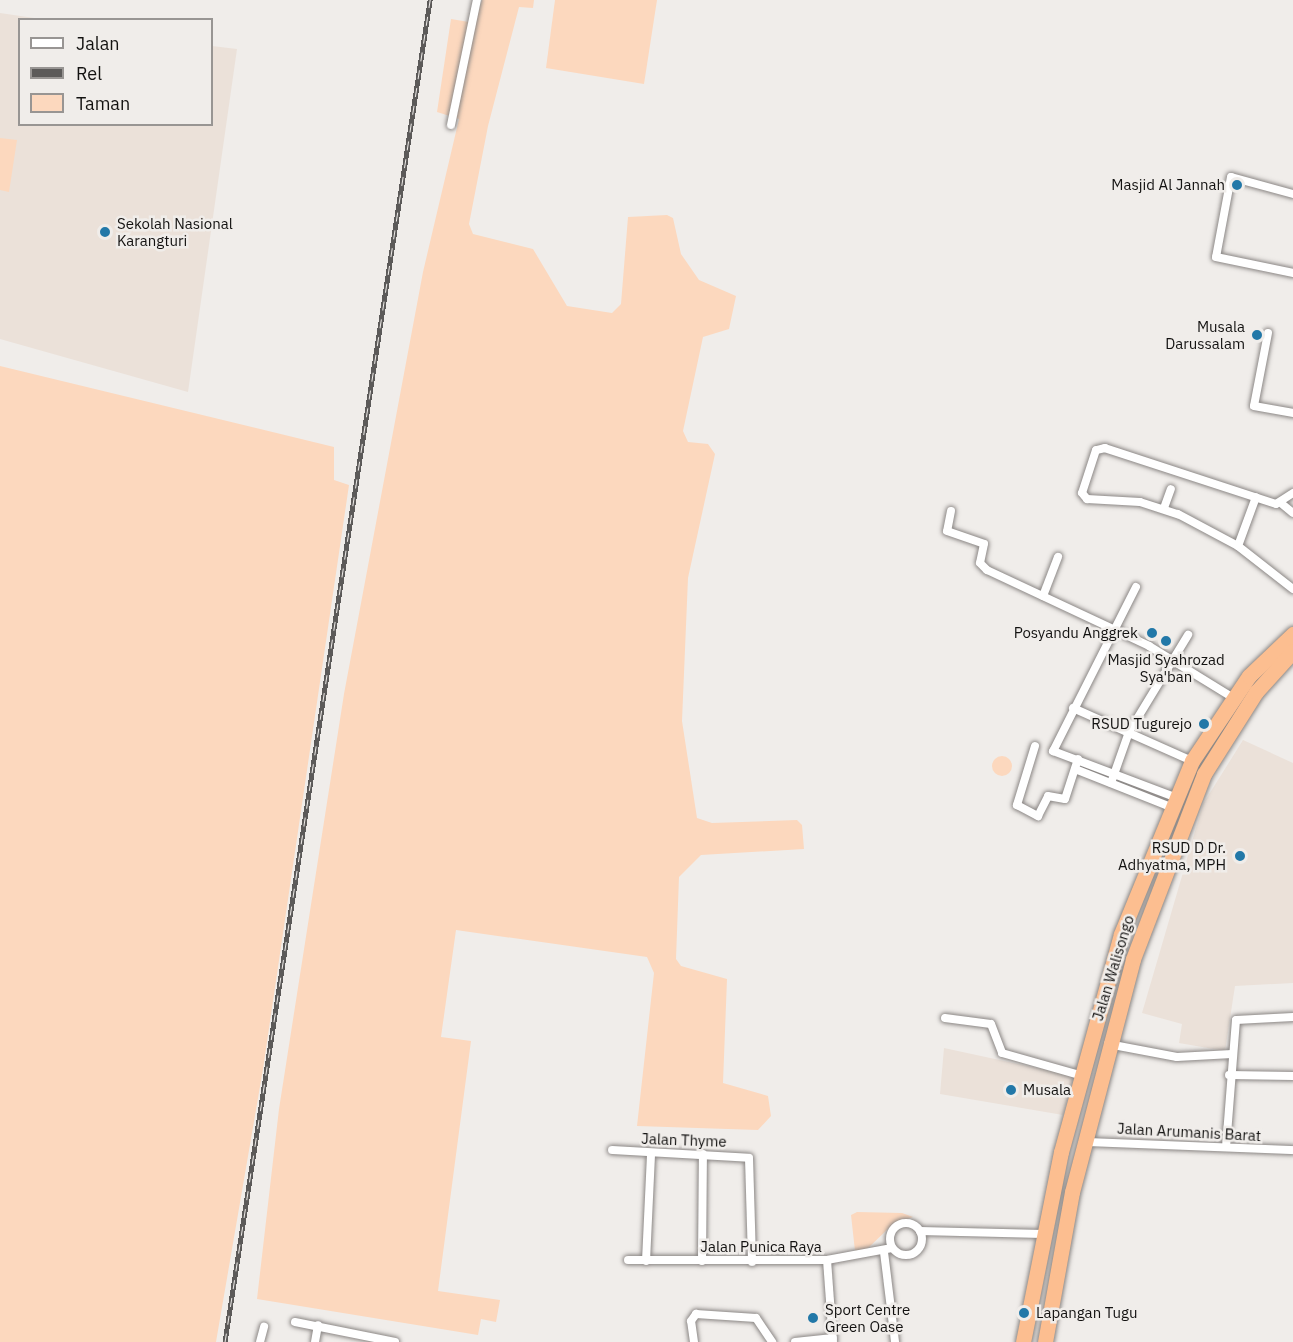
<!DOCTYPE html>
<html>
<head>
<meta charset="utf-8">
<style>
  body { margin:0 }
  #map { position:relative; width:1293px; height:1342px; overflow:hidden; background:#f0edea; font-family:"IBM Plex Sans",sans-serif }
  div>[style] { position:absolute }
  .built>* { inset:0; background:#ebe1d9 }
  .green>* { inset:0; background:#fcd8be }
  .round { border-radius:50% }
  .roads { filter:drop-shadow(0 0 2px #8b8785) drop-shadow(0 0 2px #8b8785) }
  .street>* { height:8px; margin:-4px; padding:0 4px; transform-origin:4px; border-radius:4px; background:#fff }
  .street>.ring { margin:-4px; padding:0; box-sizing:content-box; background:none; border:8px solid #fff; border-radius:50% }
  .highway>* { height:15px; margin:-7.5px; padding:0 7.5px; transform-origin:7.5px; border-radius:7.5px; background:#fcbe90 }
  .rail>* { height:5px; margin-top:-2.5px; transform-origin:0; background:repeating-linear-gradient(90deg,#f0edea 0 9px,#5c5a59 0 18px); box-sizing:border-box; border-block:2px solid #5c5a59 }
  .dots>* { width:16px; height:16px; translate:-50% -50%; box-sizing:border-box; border:3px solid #f0edea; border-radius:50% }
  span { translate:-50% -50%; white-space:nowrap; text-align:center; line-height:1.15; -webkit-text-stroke:5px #f0edea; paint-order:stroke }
  .poi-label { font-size:15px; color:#131211 }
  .right { translate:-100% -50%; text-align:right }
  .left { translate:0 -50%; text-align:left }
  .street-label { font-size:15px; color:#131211 }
  .legend { position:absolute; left:18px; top:18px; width:195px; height:108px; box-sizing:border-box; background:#f0edea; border:2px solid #989593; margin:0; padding:8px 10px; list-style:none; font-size:18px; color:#131211 }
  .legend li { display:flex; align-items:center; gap:12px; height:30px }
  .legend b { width:30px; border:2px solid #989593 }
</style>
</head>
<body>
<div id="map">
  <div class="built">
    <i style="clip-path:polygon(0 13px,41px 19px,20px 20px,20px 124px,212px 124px,212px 46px,237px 49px,188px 392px,0 339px)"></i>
    <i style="clip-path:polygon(1243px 740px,1293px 763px,1293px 983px,1235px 986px,1225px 1051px,1179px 1043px,1182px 1024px,1142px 1013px,1203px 804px)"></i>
    <i style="clip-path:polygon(944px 1048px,1074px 1076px,1063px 1115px,940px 1094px)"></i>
  </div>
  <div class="green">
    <i style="clip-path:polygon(482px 0,534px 0,533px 8px,519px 7px,488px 126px,469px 224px,473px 234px,533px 249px,567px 306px,612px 313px,621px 304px,628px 217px,667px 215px,673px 218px,681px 254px,699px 280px,736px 296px,729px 329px,703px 337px,683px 431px,688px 442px,708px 444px,715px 454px,688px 578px,682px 721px,697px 818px,712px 823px,797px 820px,802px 825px,804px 849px,701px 855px,679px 877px,676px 959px,681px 966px,727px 979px,723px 1083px,768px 1096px,771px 1116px,758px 1130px,637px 1126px,654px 973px,647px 957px,456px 930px,441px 1037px,471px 1041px,438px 1291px,500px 1300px,496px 1322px,481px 1319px,478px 1335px,257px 1299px,279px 1109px,344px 694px,423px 272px,459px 119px,437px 112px,451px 19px,475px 23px)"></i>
    <i style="clip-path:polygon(555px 0,657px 0,644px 84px,546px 68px)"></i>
    <i style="clip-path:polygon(0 138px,17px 140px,9px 192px,0 190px)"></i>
    <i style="clip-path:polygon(0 366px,334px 447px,334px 480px,349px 485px,263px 1069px,216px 1342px,0 1342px)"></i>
    <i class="round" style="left:992px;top:756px;width:20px;height:20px"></i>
    <i style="clip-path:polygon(857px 1212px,902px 1213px,913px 1217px,893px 1224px,864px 1252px,855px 1251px,851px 1215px)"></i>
  </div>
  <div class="roads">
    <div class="street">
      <i style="left:451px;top:125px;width:128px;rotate:-78.3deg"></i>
      <i style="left:1293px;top:194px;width:64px;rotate:-164.7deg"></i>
      <i style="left:1231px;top:177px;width:81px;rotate:100.6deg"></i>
      <i style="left:1216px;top:257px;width:79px;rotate:11.7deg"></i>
      <i style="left:1268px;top:333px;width:74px;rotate:100.9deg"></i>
      <i style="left:1254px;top:406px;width:40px;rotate:10deg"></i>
      <i style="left:1293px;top:493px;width:20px;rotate:147deg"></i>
      <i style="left:1276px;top:504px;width:180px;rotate:-161.9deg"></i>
      <i style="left:1105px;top:448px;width:9px;rotate:167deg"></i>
      <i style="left:1096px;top:450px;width:45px;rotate:108deg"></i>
      <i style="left:1082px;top:493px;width:8px;rotate:50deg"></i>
      <i style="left:1087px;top:499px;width:53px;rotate:3.2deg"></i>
      <i style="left:1140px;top:502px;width:40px;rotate:18deg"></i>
      <i style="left:1178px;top:514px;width:68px;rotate:28.1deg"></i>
      <i style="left:1238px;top:546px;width:70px;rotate:38deg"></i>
      <i style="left:1282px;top:504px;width:14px;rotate:39deg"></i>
      <i style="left:1164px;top:508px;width:20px;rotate:-70deg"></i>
      <i style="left:951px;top:511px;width:20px;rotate:101deg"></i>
      <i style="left:947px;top:531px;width:39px;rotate:19deg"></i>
      <i style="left:984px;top:544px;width:19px;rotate:102deg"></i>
      <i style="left:980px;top:563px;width:10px;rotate:45deg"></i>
      <i style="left:987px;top:570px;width:179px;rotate:25.1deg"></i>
      <i style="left:1149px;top:646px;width:97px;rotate:31.6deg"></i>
      <i style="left:1238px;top:546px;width:52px;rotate:-69.8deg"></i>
      <i style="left:1136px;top:587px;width:184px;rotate:116.8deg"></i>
      <i style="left:1053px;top:751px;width:130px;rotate:20.7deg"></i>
      <i style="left:1043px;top:596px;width:42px;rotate:-69deg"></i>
      <i style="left:1073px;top:708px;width:130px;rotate:24deg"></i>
      <i style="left:1035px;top:746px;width:62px;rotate:107deg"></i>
      <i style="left:1017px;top:805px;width:24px;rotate:28deg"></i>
      <i style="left:1038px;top:816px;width:22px;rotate:-63deg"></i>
      <i style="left:1048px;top:796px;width:17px;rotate:10deg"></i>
      <i style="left:1065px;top:799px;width:42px;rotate:-72deg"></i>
      <i style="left:1075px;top:769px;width:103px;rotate:21.6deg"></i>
      <i style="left:1111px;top:783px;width:54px;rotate:-70.6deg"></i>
      <i style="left:1129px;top:732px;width:114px;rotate:-58.7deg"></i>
      <i style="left:945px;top:1018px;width:46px;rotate:7.4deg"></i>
      <i style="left:991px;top:1024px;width:31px;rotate:69deg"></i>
      <i style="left:1002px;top:1053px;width:81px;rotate:15.8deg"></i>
      <i style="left:1108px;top:1044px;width:70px;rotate:10.7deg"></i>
      <i style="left:1177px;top:1057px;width:55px;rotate:-3.1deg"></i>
      <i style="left:1229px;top:1075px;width:64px;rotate:0.9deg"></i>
      <i style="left:1085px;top:1142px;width:208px;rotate:2.2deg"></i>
      <i style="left:1226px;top:1147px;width:127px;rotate:-85.5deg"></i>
      <i style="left:1236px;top:1020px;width:57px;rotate:-3deg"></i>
      <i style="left:612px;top:1150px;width:137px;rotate:3.3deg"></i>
      <i style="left:749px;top:1158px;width:104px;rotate:88.3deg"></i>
      <i class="ring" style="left:890px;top:1223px;width:24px;height:24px"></i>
      <i style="left:920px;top:1231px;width:123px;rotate:1.4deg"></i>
      <i style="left:884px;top:1252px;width:91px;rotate:83deg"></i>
      <i style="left:628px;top:1260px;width:199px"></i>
      <i style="left:827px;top:1260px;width:66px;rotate:-10.5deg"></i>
      <i style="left:827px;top:1260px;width:82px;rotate:85.8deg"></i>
      <i style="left:646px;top:1261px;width:108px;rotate:-87.3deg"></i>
      <i style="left:702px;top:1261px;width:107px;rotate:-89.5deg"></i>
      <i style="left:295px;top:1322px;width:102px;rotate:11.3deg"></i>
      <i style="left:260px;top:1342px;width:16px;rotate:-75deg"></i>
      <i style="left:315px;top:1342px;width:17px;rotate:-80deg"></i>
      <i style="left:694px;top:1342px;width:21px;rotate:-98deg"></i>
      <i style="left:691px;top:1321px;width:9px;rotate:-54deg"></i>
      <i style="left:696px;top:1314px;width:60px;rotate:3.8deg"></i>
      <i style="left:756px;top:1318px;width:29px;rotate:56deg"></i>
      <i style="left:795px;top:1342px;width:38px;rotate:-6deg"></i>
    </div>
    <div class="highway">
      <i style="left:1023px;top:1342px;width:194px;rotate:-78.7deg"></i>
      <i style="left:1061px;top:1152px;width:226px;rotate:-74.6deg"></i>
      <i style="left:1121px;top:934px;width:187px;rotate:-67.7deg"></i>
      <i style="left:1192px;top:761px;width:102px;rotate:-56.2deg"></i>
      <i style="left:1249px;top:676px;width:61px;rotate:-43.7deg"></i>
      <i style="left:1045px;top:1342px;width:152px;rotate:-79.8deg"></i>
      <i style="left:1072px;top:1192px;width:241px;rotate:-75.3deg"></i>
      <i style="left:1133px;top:959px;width:198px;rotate:-69deg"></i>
      <i style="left:1204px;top:774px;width:97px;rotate:-57.6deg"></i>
      <i style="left:1256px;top:692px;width:55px;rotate:-47.9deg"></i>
    </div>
  </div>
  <div class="rail">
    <i style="left:225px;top:1342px;width:1358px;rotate:-81.31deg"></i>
  </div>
  <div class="dots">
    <i style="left:1237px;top:185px;background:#2278a8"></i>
    <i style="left:105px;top:232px;background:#2278a8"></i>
    <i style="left:1257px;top:335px;background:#2278a8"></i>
    <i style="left:1152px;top:633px;background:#2278a8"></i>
    <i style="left:1166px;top:641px;background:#2278a8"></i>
    <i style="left:1204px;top:724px;background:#2278a8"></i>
    <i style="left:1240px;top:856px;background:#2278a8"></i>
    <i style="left:1011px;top:1090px;background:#2278a8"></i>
    <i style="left:1024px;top:1313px;background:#2278a8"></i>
    <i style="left:813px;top:1318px;background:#2278a8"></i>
  </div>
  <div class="poi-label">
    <span class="right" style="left:1225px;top:185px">Masjid Al Jannah</span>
    <span class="left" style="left:117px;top:232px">Sekolah Nasional<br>Karangturi</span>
    <span class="right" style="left:1245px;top:335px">Musala<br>Darussalam</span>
    <span class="right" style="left:1138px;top:633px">Posyandu Anggrek</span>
    <span style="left:1166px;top:668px">Masjid Syahrozad<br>Sya'ban</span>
    <span class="right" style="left:1192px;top:724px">RSUD Tugurejo</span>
    <span class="right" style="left:1226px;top:856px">RSUD D Dr.<br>Adhyatma, MPH</span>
    <span class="left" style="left:1023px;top:1090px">Musala</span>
    <span class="left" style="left:825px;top:1318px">Sport Centre<br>Green Oase</span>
    <span class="left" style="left:1036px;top:1313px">Lapangan Tugu</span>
  </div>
  <div class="street-label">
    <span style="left:1113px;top:968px;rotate:-73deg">Jalan Walisongo</span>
    <span style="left:1189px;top:1132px;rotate:3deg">Jalan Arumanis Barat</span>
    <span style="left:684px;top:1140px;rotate:2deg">Jalan Thyme</span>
    <span style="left:761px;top:1247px">Jalan Punica Raya</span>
  </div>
  <ul class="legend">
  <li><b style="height:8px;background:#fff"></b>Jalan</li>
  <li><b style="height:8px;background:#5c5a59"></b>Rel</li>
  <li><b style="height:16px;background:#fcd8be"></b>Taman</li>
  </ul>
</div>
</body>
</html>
